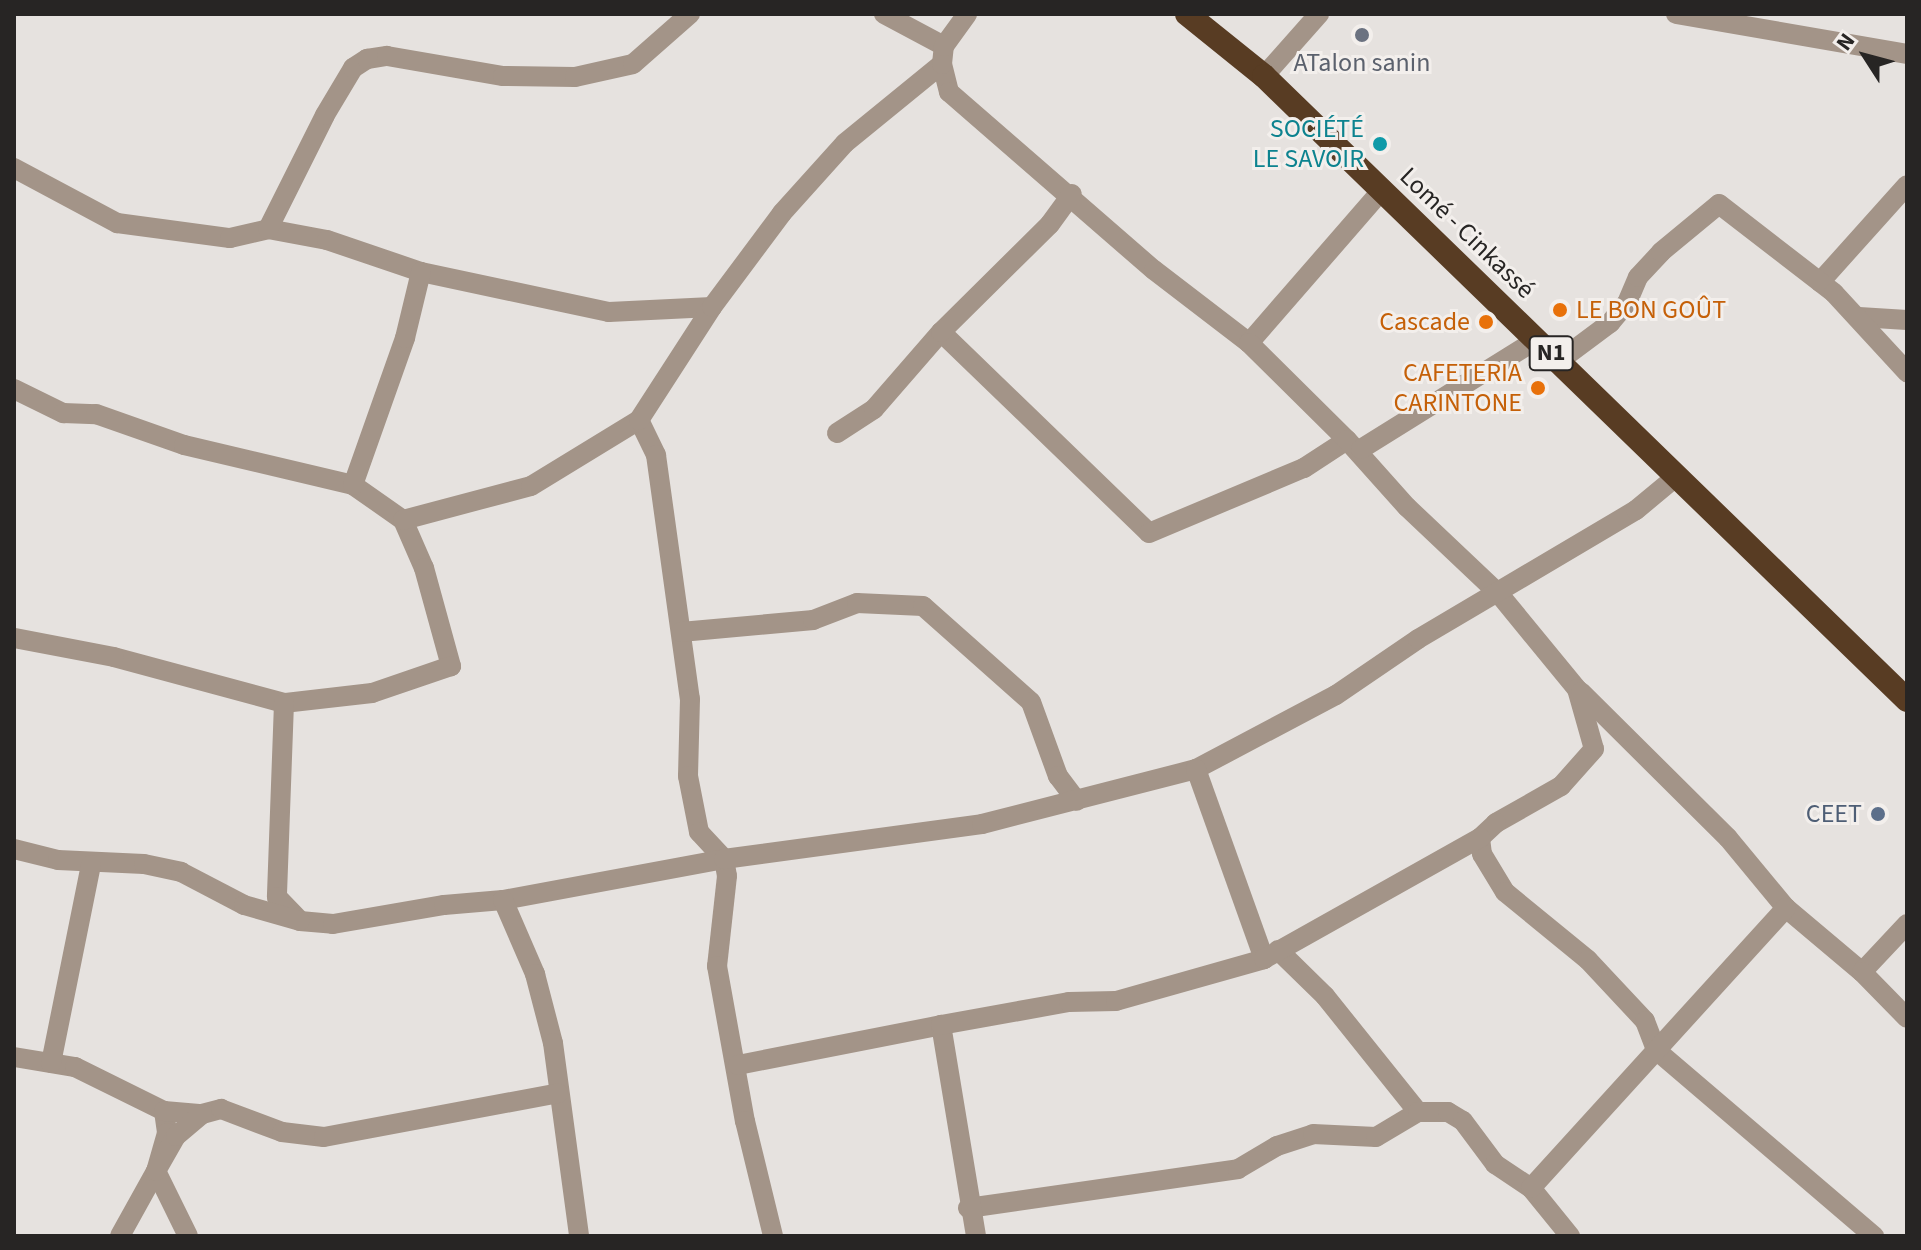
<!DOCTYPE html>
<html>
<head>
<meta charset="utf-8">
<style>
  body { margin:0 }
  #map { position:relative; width:1921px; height:1250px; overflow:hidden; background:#e6e2df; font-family:"Source Sans 3",sans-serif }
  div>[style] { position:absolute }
  .street>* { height:20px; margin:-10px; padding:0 10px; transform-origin:10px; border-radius:10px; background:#a39488 }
  .highway>* { height:24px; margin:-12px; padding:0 12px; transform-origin:12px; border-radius:12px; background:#583c23 }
  .dots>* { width:22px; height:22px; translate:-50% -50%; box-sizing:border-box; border:4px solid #f3efec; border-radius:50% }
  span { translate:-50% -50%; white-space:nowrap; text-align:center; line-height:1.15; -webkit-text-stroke:6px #f3efec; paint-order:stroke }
  .shield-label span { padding:2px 6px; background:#f3efec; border:2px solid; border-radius:6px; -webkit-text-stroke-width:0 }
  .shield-label { font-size:24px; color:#272524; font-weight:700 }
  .worship-label { font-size:26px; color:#5b616d }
  .culture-label { font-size:26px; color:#0d838f }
  .right { translate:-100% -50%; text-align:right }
  .street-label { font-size:26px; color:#272524 }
  .food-label { font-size:26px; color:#c56008 }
  .left { translate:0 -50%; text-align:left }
  .service-label { font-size:26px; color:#4e5e75 }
  .frame { position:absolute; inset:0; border:16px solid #272524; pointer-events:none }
  .north { position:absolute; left:1825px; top:16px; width:80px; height:80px; -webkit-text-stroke:6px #f3efec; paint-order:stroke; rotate:306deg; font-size:22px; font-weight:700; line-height:32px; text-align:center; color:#272524 }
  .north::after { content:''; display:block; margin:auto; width:28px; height:36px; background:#272524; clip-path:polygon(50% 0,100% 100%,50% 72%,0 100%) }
</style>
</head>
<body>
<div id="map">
  <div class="street">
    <i style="left:884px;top:14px;width:68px;rotate:28.1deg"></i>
    <i style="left:1676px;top:14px;width:234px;rotate:9.8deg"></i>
    <i style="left:942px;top:64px;width:29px;rotate:76deg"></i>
    <i style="left:949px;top:92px;width:271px;rotate:41deg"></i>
    <i style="left:1154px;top:270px;width:120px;rotate:37.5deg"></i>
    <i style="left:1249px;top:343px;width:204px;rotate:-49deg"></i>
    <i style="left:1264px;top:76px;width:83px;rotate:-48.4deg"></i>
    <i style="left:14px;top:168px;width:117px;rotate:28.1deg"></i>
    <i style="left:117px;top:223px;width:114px;rotate:7.6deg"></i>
    <i style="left:230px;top:238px;width:39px;rotate:-13deg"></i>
    <i style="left:268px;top:229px;width:60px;rotate:10.6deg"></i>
    <i style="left:327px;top:240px;width:99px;rotate:18.8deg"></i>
    <i style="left:421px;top:272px;width:192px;rotate:12deg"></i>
    <i style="left:609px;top:312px;width:103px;rotate:-2.8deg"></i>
    <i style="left:268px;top:229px;width:127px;rotate:-63.4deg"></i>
    <i style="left:325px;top:115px;width:55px;rotate:-59.2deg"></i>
    <i style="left:353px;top:68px;width:17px;rotate:-33deg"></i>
    <i style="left:367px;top:59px;width:20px;rotate:-9deg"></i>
    <i style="left:387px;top:56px;width:118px;rotate:9.8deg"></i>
    <i style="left:503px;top:76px;width:72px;rotate:0.8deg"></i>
    <i style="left:575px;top:77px;width:59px;rotate:-12.6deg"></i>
    <i style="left:633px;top:64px;width:76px;rotate:-41.3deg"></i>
    <i style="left:1820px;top:282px;width:130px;rotate:-48.1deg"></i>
    <i style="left:1859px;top:317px;width:48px;rotate:3.6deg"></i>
    <i style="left:941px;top:332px;width:289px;rotate:44deg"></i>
    <i style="left:1149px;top:533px;width:168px;rotate:-22.8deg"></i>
    <i style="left:1304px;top:468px;width:51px;rotate:-33.1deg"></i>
    <i style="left:1347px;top:440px;width:138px;rotate:-135.3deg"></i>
    <i style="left:1559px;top:361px;width:64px;rotate:-36.7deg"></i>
    <i style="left:1610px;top:323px;width:26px;rotate:-50deg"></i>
    <i style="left:1627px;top:303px;width:28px;rotate:-67deg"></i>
    <i style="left:1638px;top:277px;width:34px;rotate:-47deg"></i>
    <i style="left:1661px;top:252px;width:75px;rotate:-39.6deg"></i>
    <i style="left:1719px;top:204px;width:145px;rotate:37.7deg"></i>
    <i style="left:1834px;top:293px;width:108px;rotate:47.3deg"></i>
    <i style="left:14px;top:389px;width:55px;rotate:26.1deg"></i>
    <i style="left:63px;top:413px;width:33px;rotate:2deg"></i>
    <i style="left:96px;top:414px;width:93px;rotate:19.4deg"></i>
    <i style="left:184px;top:445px;width:174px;rotate:13.3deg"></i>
    <i style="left:353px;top:485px;width:61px;rotate:35deg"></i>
    <i style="left:403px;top:520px;width:52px;rotate:66.4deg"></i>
    <i style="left:424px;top:568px;width:102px;rotate:74.6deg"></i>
    <i style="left:451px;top:666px;width:83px;rotate:161.1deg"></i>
    <i style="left:372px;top:693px;width:89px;rotate:173.5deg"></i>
    <i style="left:284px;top:703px;width:176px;rotate:-164.9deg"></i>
    <i style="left:114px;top:657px;width:102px;rotate:-169.2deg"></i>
    <i style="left:639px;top:420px;width:39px;rotate:64deg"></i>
    <i style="left:656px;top:455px;width:246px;rotate:82.1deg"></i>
    <i style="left:690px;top:699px;width:77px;rotate:91.5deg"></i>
    <i style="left:688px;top:776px;width:57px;rotate:78.9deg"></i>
    <i style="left:699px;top:832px;width:37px;rotate:47deg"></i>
    <i style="left:724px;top:859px;width:17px;rotate:80deg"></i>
    <i style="left:727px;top:876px;width:91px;rotate:96.3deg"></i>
    <i style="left:717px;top:966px;width:158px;rotate:79.8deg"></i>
    <i style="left:745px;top:1121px;width:118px;rotate:76.3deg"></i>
    <i style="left:837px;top:433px;width:44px;rotate:-33deg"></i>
    <i style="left:874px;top:409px;width:102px;rotate:-49deg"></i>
    <i style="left:941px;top:332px;width:153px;rotate:-44.7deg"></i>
    <i style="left:1050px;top:224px;width:37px;rotate:-54deg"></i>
    <i style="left:1347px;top:440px;width:90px;rotate:48.2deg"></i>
    <i style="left:1407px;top:507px;width:127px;rotate:43.4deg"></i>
    <i style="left:1499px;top:594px;width:123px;rotate:50.6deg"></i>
    <i style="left:1577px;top:689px;width:62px;rotate:74.2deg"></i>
    <i style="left:1594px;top:749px;width:50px;rotate:131.7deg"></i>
    <i style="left:1561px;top:786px;width:75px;rotate:150.4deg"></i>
    <i style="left:1496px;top:823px;width:22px;rotate:137deg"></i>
    <i style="left:1480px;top:838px;width:16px;rotate:83deg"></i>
    <i style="left:1482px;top:854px;width:44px;rotate:58.8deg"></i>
    <i style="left:1505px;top:892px;width:107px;rotate:39.3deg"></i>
    <i style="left:1588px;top:960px;width:83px;rotate:46.9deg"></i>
    <i style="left:1645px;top:1021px;width:31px;rotate:69deg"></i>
    <i style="left:1656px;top:1050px;width:287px;rotate:40.5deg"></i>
    <i style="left:1361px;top:449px;width:206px;rotate:-31.9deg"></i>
    <i style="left:353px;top:485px;width:156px;rotate:-70.5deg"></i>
    <i style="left:405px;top:338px;width:68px;rotate:-76.4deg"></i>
    <i style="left:403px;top:520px;width:132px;rotate:-14.9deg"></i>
    <i style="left:531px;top:486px;width:127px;rotate:-31.4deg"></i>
    <i style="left:639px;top:420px;width:135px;rotate:-57.1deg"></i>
    <i style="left:712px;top:307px;width:117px;rotate:-53.3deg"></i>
    <i style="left:782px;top:213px;width:94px;rotate:-48deg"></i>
    <i style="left:845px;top:143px;width:125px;rotate:-39.2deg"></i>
    <i style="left:942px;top:64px;width:18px;rotate:-84deg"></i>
    <i style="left:944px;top:46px;width:39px;rotate:-54deg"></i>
    <i style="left:681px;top:632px;width:133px;rotate:-5.2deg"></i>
    <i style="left:813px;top:620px;width:47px;rotate:-21.1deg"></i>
    <i style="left:857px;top:603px;width:66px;rotate:2.6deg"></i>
    <i style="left:923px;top:606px;width:144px;rotate:41.6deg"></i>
    <i style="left:1031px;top:702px;width:79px;rotate:70deg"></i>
    <i style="left:1058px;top:776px;width:31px;rotate:53deg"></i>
    <i style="left:1581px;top:692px;width:207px;rotate:44.8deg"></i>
    <i style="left:1728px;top:838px;width:91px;rotate:50.4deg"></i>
    <i style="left:1786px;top:908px;width:99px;rotate:40.1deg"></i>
    <i style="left:1862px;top:972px;width:66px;rotate:-46.8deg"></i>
    <i style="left:284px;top:703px;width:194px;rotate:92.1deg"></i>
    <i style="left:277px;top:897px;width:33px;rotate:46deg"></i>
    <i style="left:300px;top:921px;width:33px;rotate:5deg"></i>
    <i style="left:333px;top:924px;width:113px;rotate:-9.7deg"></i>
    <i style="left:444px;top:905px;width:59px;rotate:-4.8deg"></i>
    <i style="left:503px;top:900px;width:225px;rotate:-10.5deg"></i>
    <i style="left:724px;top:859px;width:260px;rotate:-7.7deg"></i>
    <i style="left:982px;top:824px;width:221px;rotate:-14.4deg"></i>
    <i style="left:1196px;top:769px;width:158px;rotate:-27.9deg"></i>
    <i style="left:1336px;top:695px;width:99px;rotate:-34.3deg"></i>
    <i style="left:1418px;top:639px;width:253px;rotate:-30.6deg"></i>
    <i style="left:1636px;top:510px;width:53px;rotate:-39.7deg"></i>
    <i style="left:1196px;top:769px;width:202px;rotate:70.3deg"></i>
    <i style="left:14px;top:849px;width:45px;rotate:14deg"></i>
    <i style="left:58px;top:860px;width:86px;rotate:2.7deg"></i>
    <i style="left:144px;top:864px;width:38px;rotate:12deg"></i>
    <i style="left:181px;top:872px;width:71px;rotate:27.6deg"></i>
    <i style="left:244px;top:905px;width:58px;rotate:15.9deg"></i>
    <i style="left:503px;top:900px;width:81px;rotate:66.6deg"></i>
    <i style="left:535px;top:974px;width:71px;rotate:75.4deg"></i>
    <i style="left:553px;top:1043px;width:195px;rotate:82.3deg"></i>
    <i style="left:1278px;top:950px;width:66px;rotate:44.4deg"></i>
    <i style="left:1325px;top:996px;width:149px;rotate:51.3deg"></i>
    <i style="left:1862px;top:972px;width:64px;rotate:45.6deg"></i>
    <i style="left:14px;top:1057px;width:62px;rotate:9.3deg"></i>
    <i style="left:75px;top:1067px;width:99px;rotate:26.3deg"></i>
    <i style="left:164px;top:1111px;width:22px;rotate:82deg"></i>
    <i style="left:167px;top:1133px;width:40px;rotate:106deg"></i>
    <i style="left:156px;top:1171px;width:74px;rotate:119deg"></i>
    <i style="left:51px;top:1063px;width:202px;rotate:-78.6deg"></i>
    <i style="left:738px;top:1065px;width:207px;rotate:-11.1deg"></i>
    <i style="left:164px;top:1111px;width:38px;rotate:5deg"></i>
    <i style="left:202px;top:1114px;width:20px;rotate:-15deg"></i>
    <i style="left:221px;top:1109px;width:65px;rotate:20.7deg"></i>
    <i style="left:282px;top:1132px;width:42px;rotate:6.8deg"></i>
    <i style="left:324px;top:1137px;width:238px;rotate:-10.6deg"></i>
    <i style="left:968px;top:1208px;width:273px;rotate:-8.2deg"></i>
    <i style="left:1238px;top:1169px;width:45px;rotate:-30.5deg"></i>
    <i style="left:1277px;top:1146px;width:38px;rotate:-18deg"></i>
    <i style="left:1313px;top:1134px;width:63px;rotate:2.7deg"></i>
    <i style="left:1376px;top:1137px;width:49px;rotate:-30.8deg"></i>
    <i style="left:1418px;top:1112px;width:30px"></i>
    <i style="left:1448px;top:1112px;width:17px;rotate:31deg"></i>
    <i style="left:1463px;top:1121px;width:54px;rotate:53.3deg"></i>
    <i style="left:1495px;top:1164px;width:43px;rotate:33.7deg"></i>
    <i style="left:188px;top:1236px;width:72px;rotate:-116.2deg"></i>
    <i style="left:156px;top:1171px;width:40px;rotate:-60.3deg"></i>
    <i style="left:176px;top:1136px;width:34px;rotate:-40deg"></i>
    <i style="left:976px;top:1236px;width:214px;rotate:-99.4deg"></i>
    <i style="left:941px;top:1025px;width:130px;rotate:-10.2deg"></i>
    <i style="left:1069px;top:1002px;width:47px;rotate:-1.2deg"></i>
    <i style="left:1116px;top:1001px;width:154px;rotate:-15.8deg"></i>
    <i style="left:1264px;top:959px;width:248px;rotate:-29.3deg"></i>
    <i style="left:1570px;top:1236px;width:62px;rotate:-129.1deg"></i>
    <i style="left:1531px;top:1188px;width:379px;rotate:-47.7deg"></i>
  </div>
  <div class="highway">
    <i style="left:1187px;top:14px;width:99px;rotate:38.8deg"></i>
    <i style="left:1264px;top:76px;width:896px;rotate:44.14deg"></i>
  </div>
  <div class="dots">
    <i style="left:1362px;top:35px;background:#6b7280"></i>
    <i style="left:1380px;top:144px;background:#0f9aa8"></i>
    <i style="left:1560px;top:310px;background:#e8710a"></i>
    <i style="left:1486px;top:322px;background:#e8710a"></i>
    <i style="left:1538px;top:388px;background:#e8710a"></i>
    <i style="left:1878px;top:814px;background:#5c6f8a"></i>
  </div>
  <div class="shield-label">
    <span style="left:1551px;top:353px">N1</span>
  </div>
  <div class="worship-label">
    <span style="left:1362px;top:63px">ATalon sanin</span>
  </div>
  <div class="culture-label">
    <span class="right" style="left:1364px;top:144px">SOCIÉTÉ<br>LE SAVOIR</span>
  </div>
  <div class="street-label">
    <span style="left:1467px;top:233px;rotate:44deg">Lomé - Cinkassé</span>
  </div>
  <div class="food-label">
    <span class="left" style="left:1576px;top:310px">LE BON GOÛT</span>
    <span class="right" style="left:1470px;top:322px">Cascade</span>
    <span class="right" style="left:1522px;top:388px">CAFETERIA<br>CARINTONE</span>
  </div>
  <div class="service-label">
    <span class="right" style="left:1862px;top:814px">CEET</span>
  </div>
  <div class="frame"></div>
  <div class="north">N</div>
</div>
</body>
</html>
